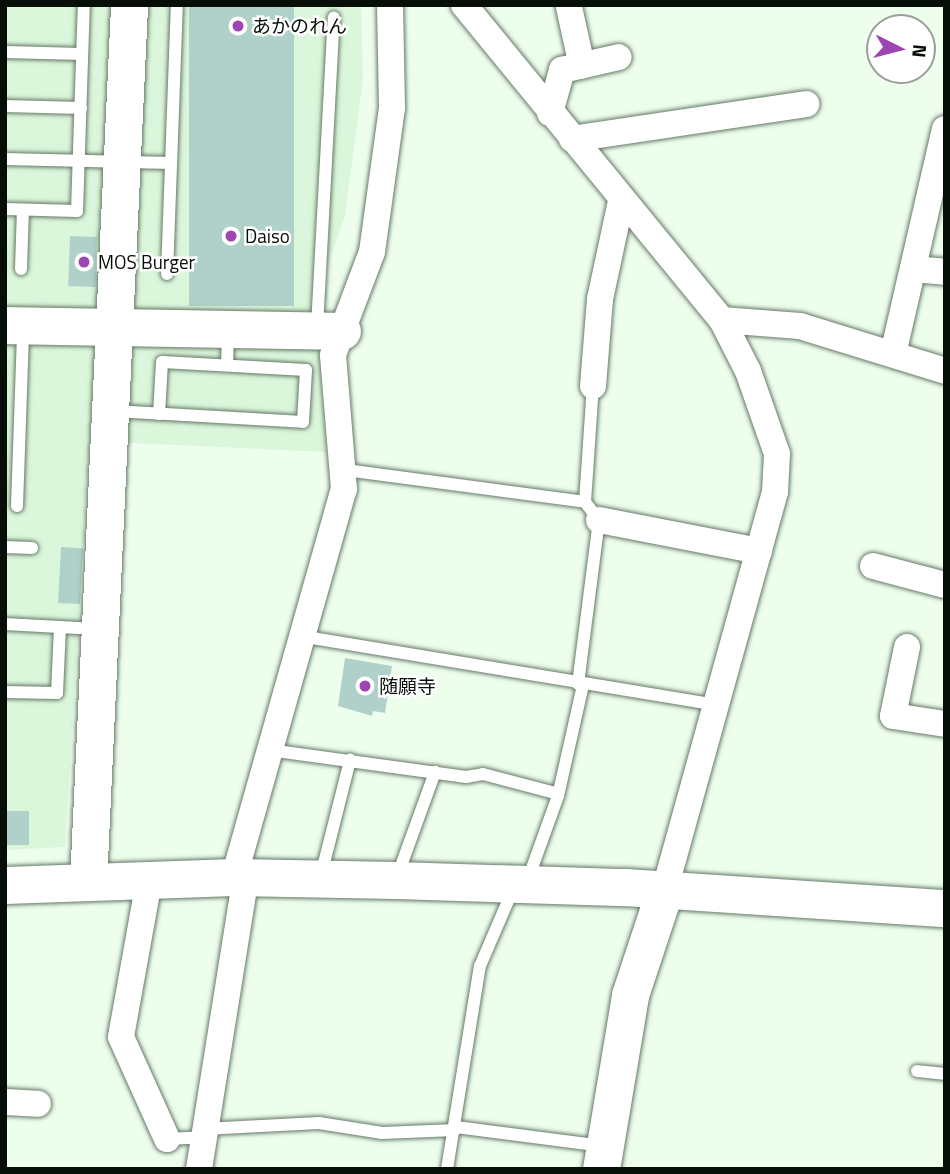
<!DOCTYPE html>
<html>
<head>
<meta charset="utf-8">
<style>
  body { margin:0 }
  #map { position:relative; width:950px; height:1174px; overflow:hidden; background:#edfeed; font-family:"Titillium Web","Noto Sans JP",sans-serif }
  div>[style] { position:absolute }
  .built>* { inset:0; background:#dbf7db }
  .building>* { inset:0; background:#b0d1c9; transform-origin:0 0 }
  .roads { filter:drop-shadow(0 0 2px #667967) drop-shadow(0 0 2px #667967) }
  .lane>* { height:12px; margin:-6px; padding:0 6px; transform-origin:6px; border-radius:6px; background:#fff }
  .street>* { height:26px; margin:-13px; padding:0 13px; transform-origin:13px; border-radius:13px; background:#fff }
  .secondary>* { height:37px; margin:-18.5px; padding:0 18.5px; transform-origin:18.5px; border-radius:18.5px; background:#fff }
  .dots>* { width:19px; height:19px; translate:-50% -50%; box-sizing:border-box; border:4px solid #fff; border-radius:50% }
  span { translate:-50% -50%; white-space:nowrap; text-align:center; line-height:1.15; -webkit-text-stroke:5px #fff; paint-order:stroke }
  .poi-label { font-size:19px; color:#070d07 }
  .left { translate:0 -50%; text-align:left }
  .frame { position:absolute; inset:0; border:7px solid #070d07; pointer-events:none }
  .north { position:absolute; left:866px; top:14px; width:70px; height:70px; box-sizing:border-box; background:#fff; border:2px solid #9c9e9c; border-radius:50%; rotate:96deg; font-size:19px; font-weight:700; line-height:28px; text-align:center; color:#070d07 }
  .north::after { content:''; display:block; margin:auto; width:24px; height:32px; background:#9d45b1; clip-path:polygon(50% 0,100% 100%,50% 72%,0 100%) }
</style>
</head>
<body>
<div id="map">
  <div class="built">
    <i style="clip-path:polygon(5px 5px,361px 5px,363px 79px,345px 216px,315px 302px,326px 452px,89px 441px,65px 847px,5px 850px)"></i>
  </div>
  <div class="building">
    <i style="left:189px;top:5px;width:105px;height:301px"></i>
    <i style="left:70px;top:236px;width:27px;height:50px;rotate:2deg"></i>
    <i style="left:61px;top:547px;width:22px;height:56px;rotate:3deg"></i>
    <i style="clip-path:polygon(345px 658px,392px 666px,385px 713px,373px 711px,372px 716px,338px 706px)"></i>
    <i style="left:5px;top:811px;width:24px;height:34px"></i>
  </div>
  <div class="roads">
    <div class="lane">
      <i style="left:5px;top:52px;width:77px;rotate:1.5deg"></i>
      <i style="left:5px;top:106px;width:76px;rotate:1.5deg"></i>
      <i style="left:5px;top:159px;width:166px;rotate:1.4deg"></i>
      <i style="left:5px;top:209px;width:72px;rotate:1.6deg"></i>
      <i style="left:77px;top:211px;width:206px;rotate:-88.1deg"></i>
      <i style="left:21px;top:269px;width:59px;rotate:-88.1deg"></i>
      <i style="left:167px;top:274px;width:269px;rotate:-87.9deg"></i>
      <i style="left:317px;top:327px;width:310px;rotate:-86.9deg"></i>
      <i style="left:227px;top:365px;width:32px;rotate:-88deg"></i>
      <i style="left:114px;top:411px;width:189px;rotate:3.3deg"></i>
      <i style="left:303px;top:422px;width:52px;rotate:-86.7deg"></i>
      <i style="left:306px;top:370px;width:144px;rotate:-176.8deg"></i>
      <i style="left:162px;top:362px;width:52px;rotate:93.3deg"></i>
      <i style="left:346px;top:470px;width:241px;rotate:7.6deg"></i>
      <i style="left:17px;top:506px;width:176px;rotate:-88deg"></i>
      <i style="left:5px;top:547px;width:27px;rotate:2deg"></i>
      <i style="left:5px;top:624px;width:91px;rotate:3.1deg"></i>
      <i style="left:300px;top:636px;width:422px;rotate:9.4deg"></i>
      <i style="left:578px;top:684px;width:165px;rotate:-82.7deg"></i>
      <i style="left:599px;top:520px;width:23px;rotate:-128deg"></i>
      <i style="left:585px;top:502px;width:116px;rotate:-86.1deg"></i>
      <i style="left:5px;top:692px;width:52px;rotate:1.1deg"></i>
      <i style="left:57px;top:693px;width:66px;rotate:-87.4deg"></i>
      <i style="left:269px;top:750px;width:199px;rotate:7.8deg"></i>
      <i style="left:466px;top:777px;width:17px;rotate:-10deg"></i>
      <i style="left:483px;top:774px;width:74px;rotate:14.8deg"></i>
      <i style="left:321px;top:875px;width:119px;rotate:-75.8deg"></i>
      <i style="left:397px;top:877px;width:112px;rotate:-70.1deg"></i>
      <i style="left:527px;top:882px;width:91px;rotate:-70.2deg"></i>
      <i style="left:558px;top:796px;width:114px;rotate:-77.3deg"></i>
      <i style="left:917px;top:1071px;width:28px;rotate:6deg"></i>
      <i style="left:456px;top:1127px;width:148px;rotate:7.4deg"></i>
      <i style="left:203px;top:1129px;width:116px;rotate:-3deg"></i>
      <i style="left:319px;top:1123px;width:64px;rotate:9deg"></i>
      <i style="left:382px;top:1133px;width:73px;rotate:-2.4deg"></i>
      <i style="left:167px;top:1139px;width:35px;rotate:-3deg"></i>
      <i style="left:447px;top:1169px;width:206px;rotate:-80.8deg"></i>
      <i style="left:480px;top:966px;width:86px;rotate:-66.7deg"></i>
    </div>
    <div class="street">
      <i style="left:464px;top:5px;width:407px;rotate:50.7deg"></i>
      <i style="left:722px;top:320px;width:57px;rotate:63deg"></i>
      <i style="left:748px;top:371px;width:88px;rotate:70.7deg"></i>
      <i style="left:777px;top:454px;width:38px;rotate:93deg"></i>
      <i style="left:775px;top:492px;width:415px;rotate:105.5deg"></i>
      <i style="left:569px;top:7px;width:60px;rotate:77.6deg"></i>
      <i style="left:550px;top:113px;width:45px;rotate:-74.4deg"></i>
      <i style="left:562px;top:70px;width:58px;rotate:-12.8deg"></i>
      <i style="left:572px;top:139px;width:237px;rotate:-8.5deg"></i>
      <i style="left:913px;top:269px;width:32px;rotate:5deg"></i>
      <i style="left:722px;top:320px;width:78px;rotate:4.4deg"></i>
      <i style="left:800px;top:326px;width:152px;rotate:17.2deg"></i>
      <i style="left:893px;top:354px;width:231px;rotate:-77deg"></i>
      <i style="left:593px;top:386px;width:87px;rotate:-85.4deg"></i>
      <i style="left:600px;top:299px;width:100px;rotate:-77.9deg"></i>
      <i style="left:599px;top:520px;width:163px;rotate:11deg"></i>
      <i style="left:873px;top:566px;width:74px;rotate:14.8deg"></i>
      <i style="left:907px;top:647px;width:70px;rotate:101.5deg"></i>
      <i style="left:893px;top:716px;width:53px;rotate:8.7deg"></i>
      <i style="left:234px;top:877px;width:403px;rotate:-74.2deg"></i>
      <i style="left:344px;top:489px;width:134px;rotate:-94.7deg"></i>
      <i style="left:333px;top:355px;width:110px;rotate:-69.3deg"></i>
      <i style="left:372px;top:252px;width:145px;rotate:-82.1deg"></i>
      <i style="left:392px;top:108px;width:103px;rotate:-91.1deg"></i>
      <i style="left:149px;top:881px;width:158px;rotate:100.2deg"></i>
      <i style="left:121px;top:1037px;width:112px;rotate:65.7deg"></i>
      <i style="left:5px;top:1102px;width:33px;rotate:3deg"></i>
      <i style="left:199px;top:1169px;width:296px;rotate:-80.9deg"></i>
    </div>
    <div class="secondary">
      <i style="left:5px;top:325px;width:337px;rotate:1deg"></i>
      <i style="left:88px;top:882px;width:878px;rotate:-87.32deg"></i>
      <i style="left:5px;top:885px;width:229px;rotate:-2deg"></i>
      <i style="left:234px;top:877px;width:162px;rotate:1.1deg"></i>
      <i style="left:396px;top:880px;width:229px;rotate:1.8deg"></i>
      <i style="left:625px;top:887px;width:321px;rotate:3.8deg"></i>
      <i style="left:601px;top:1169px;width:176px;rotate:-80.5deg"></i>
      <i style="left:630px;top:995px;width:108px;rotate:-71.7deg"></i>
    </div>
  </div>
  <div class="dots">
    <i style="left:238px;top:26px;background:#9d45b1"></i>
    <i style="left:231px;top:236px;background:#9d45b1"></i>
    <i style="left:84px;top:262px;background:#9d45b1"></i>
    <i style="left:365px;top:686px;background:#9d45b1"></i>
  </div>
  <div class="poi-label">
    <span class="left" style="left:252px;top:26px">あかのれん</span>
    <span class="left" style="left:245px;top:236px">Daiso</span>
    <span class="left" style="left:98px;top:262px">MOS Burger</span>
    <span class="left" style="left:379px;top:686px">随願寺</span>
  </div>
  <div class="frame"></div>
  <div class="north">N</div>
</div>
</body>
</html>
